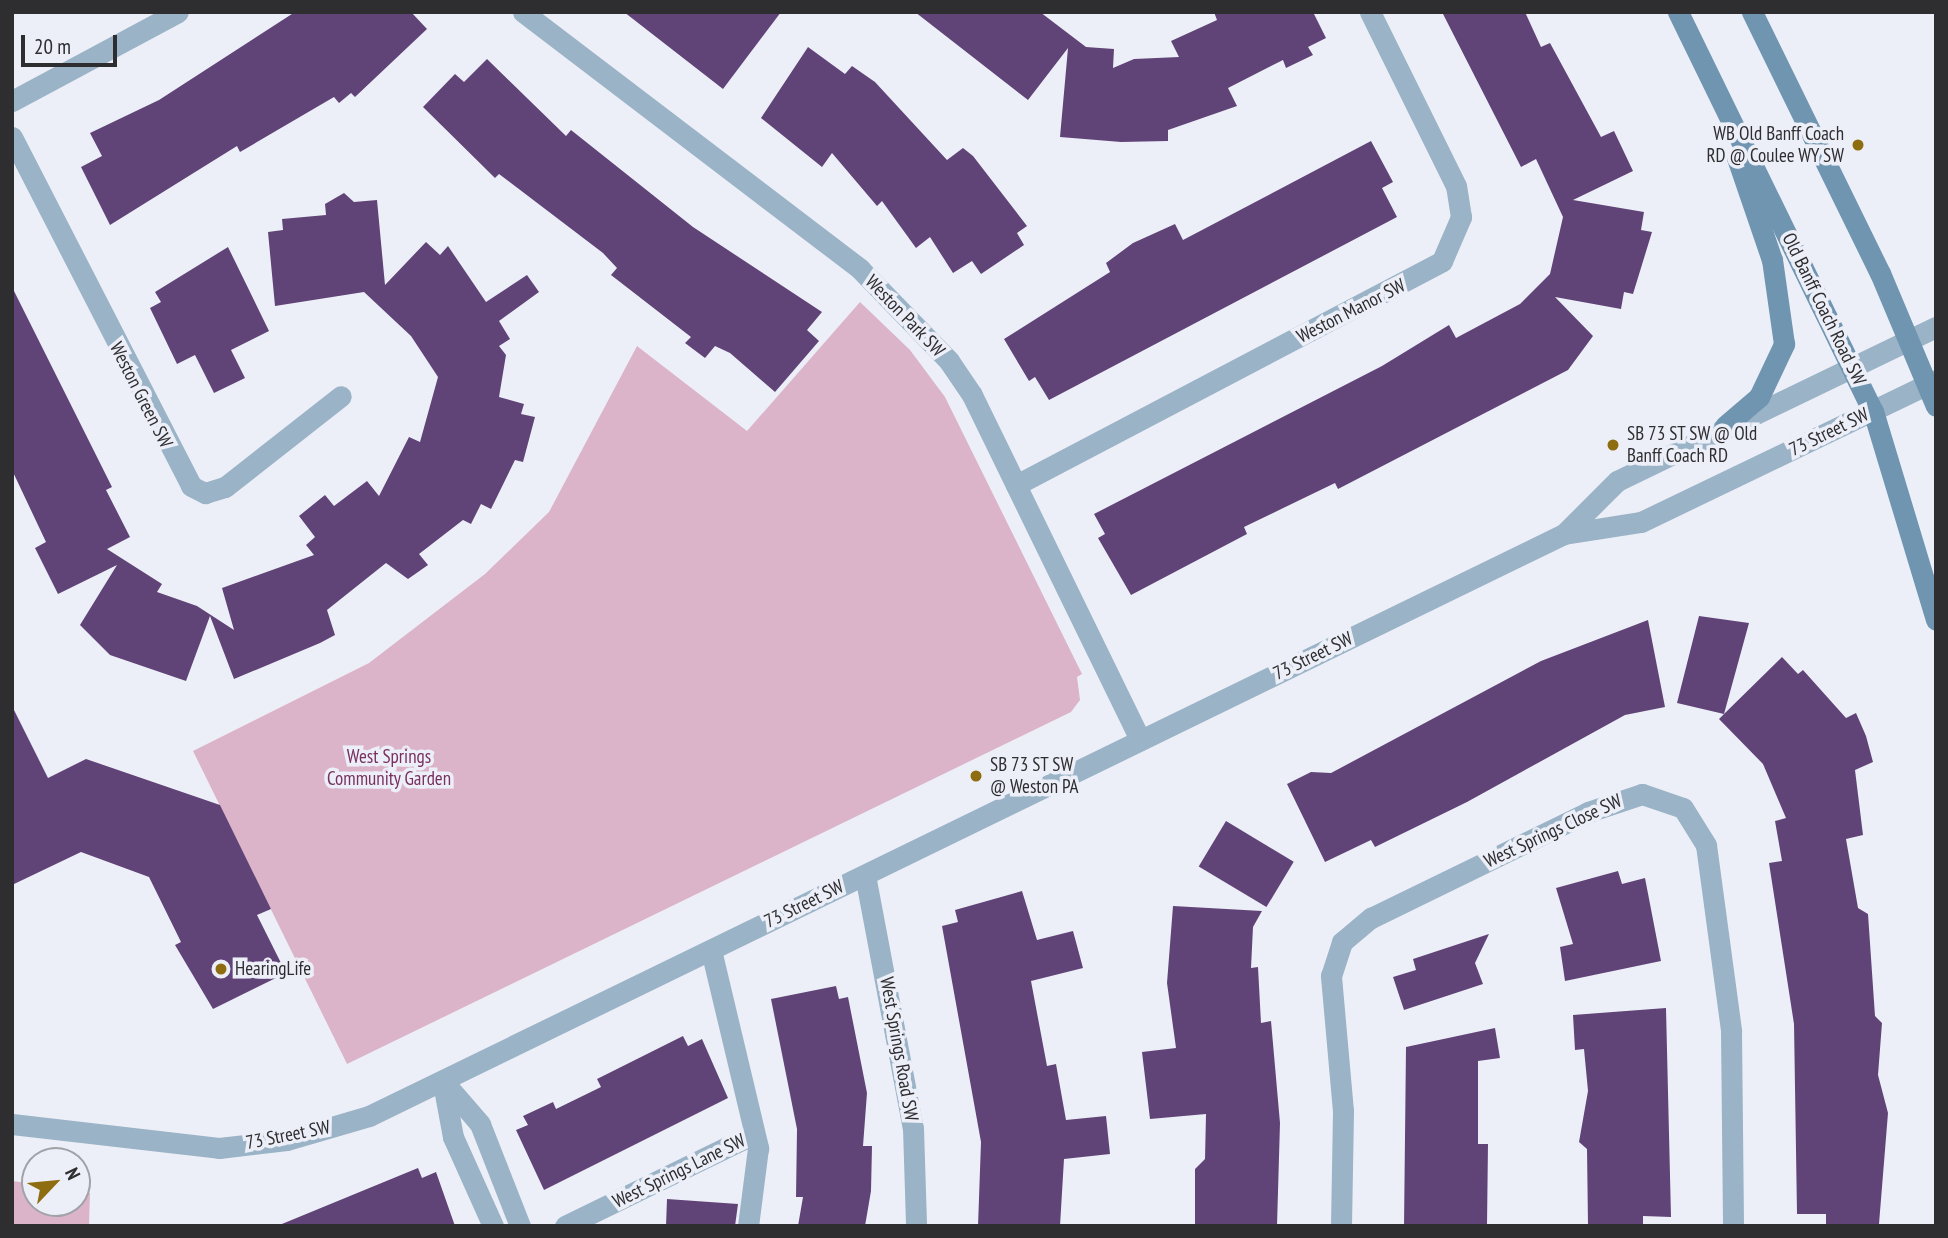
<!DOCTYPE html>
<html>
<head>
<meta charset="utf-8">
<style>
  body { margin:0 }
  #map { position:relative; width:1948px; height:1238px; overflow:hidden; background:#edeff8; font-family:"PT Sans Narrow",sans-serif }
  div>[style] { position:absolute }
  .green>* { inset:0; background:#dbb4ca }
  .building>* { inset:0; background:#614477; transform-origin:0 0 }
  .minor>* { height:21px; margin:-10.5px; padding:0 10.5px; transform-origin:10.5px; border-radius:10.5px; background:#9ab3c6 }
  .tertiary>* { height:21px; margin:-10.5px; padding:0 10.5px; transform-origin:10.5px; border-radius:10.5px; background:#9ab3c6 }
  .secondary>* { height:21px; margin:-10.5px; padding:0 10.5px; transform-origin:10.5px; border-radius:10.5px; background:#6f95b1 }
  .dots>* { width:19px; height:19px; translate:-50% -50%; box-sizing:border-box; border:4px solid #edeff8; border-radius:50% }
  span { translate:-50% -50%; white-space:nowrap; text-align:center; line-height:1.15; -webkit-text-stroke:7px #edeff8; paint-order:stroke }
  .poi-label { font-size:19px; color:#2e2e31 }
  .right { translate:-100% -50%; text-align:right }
  .left { translate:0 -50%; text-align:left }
  .street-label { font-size:19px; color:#2e2e31 }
  .park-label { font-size:19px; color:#79305f }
  .frame { position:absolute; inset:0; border:14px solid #2e2e31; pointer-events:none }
  .north { position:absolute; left:21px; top:1147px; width:70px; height:70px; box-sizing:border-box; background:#edeff8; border:2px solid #a1a2a8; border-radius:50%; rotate:64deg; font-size:19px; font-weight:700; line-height:28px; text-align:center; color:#2e2e31 }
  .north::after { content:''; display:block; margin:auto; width:24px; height:32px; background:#8e6d11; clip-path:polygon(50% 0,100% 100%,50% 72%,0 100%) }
  .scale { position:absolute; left:21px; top:35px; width:96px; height:32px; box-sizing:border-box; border:4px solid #2e2e31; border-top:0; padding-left:9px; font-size:21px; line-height:24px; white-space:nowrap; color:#2e2e31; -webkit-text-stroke:5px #edeff8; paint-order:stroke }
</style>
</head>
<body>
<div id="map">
  <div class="green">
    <i style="clip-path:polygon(860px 302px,910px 350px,945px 397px,1082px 674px,1077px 677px,1080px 700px,1071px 712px,347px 1064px,193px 751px,369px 663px,485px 574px,549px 512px,637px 346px,747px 431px)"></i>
    <i style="clip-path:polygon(12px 1181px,35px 1184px,35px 1203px,77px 1203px,77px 1191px,90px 1193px,89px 1226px,12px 1226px)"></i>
  </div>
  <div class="building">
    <i style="clip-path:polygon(295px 12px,411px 12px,427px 29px,355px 97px,351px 93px,339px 103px,334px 97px,240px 152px,237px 146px,110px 225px,81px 167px,102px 156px,90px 133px,159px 100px)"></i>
    <i style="clip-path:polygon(624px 12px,781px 12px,723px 89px)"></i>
    <i style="clip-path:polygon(915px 12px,1040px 12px,1086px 47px,1114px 49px,1113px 68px,1134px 59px,1179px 57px,1171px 41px,1217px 20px,1214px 12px,1313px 12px,1326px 38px,1308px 47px,1313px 55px,1286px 68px,1283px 60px,1228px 88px,1237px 106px,1168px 130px,1168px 141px,1121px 142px,1060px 137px,1068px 48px,1028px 100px)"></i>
    <i style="clip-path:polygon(1442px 12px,1525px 12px,1541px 47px,1550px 43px,1601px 137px,1614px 131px,1633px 171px,1573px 200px,1644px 212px,1641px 230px,1652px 232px,1633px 294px,1624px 292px,1621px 309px,1555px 297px,1593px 336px,1568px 370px,1338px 489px,1335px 483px,1244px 527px,1247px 534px,1131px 595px,1098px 538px,1105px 534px,1094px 514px,1382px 366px,1449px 325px,1456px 338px,1520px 304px,1550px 274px,1563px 217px,1536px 159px,1521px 167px)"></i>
    <i style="clip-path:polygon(808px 47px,845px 74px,852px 66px,875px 82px,947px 160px,963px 148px,973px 156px,1027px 226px,1017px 233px,1024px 245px,981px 274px,972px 261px,953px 273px,930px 237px,916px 248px,882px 201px,877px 206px,832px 153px,822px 167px,761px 118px)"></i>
    <i style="clip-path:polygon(487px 59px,566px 136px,571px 130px,693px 227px,822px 312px,807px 330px,819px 341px,775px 392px,730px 353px,715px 346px,705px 358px,685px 343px,691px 337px,611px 275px,617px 268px,603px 253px,499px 174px,495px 178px,423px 107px,455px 74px,464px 82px)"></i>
    <i style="clip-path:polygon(1371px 141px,1393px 182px,1382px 188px,1397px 217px,1049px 400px,1035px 377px,1029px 381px,1004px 339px,1110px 272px,1106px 263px,1133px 243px,1175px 224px,1183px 240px)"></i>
    <i style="clip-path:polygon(344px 193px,354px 202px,377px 200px,385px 285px,426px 242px,440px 255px,448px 246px,486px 302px,527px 275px,539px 292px,499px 321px,510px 339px,499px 346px,506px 355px,499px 397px,524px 404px,521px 414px,535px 417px,523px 462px,515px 460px,491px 509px,481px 504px,471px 524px,463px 520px,419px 554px,428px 565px,408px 579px,386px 563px,327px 610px,335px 635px,320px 643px,234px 679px,210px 616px,186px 681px,110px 655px,80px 625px,117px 565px,58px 594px,35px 548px,46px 542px,12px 470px,12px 287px,112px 487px,106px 490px,130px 537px,107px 549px,162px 584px,157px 592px,197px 606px,234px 630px,222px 588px,314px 555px,306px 545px,315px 537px,299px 516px,325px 495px,334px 506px,367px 481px,379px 496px,409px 437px,420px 442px,438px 377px,411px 336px,364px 292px,275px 306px,268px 232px,283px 230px,282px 219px,326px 215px,325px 204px)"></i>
    <i style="clip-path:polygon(228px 247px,269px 331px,231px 350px,245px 378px,214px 393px,195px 355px,177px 364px,150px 308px,161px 302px,155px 292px)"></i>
    <i style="clip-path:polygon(1699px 616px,1749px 623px,1724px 714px,1782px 657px,1798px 674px,1803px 670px,1846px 718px,1856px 713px,1866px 736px,1873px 762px,1855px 770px,1863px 835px,1846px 839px,1858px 908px,1868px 914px,1875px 1016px,1882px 1023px,1878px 1075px,1888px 1113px,1879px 1224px,1826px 1226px,1826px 1214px,1797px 1214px,1794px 1024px,1769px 863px,1782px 861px,1775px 821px,1786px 818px,1763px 764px,1719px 719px,1724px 714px,1677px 703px)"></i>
    <i style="clip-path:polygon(1648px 620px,1665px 707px,1625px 715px,1467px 802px,1375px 847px,1371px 840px,1325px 862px,1287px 784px,1311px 772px,1331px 773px,1541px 661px)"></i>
    <i style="clip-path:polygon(12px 706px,48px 778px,86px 759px,220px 805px,271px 909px,257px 915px,286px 973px,213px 1009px,175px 945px,181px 942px,149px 877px,81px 852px,12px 885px)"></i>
    <i style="left:1226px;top:821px;width:79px;height:53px;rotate:31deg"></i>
    <i style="clip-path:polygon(1618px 871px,1622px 884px,1645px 878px,1661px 961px,1565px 981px,1560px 947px,1573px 944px,1556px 888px)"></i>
    <i style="clip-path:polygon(1022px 891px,1037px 940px,1073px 931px,1083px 968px,1031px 981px,1047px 1066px,1056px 1064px,1066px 1120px,1106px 1116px,1110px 1154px,1064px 1159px,1060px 1226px,978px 1226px,981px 1142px,942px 926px,958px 922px,955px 910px)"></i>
    <i style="clip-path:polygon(1173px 906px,1262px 911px,1253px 927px,1251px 968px,1258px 967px,1261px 1023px,1271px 1021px,1280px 1123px,1277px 1226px,1195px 1226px,1195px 1169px,1205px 1159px,1206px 1114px,1150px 1119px,1142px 1052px,1176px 1048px,1167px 983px)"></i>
    <i style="clip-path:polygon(1489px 934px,1475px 963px,1483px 984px,1404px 1010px,1393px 977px,1416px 970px,1413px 959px)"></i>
    <i style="clip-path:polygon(836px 986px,839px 999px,848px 997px,867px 1093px,863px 1146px,872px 1146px,871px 1191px,865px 1226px,798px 1226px,803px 1197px,796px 1197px,797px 1129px,771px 999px)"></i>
    <i style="clip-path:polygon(1666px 1008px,1671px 1217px,1643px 1216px,1643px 1226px,1588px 1226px,1587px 1149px,1579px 1142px,1588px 1091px,1584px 1049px,1575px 1050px,1573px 1015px)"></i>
    <i style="clip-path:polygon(1495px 1028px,1500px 1058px,1478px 1061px,1478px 1144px,1488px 1144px,1487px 1226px,1404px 1226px,1406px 1047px)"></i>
    <i style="clip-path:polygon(683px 1036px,688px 1046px,702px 1039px,728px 1098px,544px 1190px,516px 1130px,528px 1125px,523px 1116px,553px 1102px,556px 1109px,601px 1087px,597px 1079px)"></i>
    <i style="clip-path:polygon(418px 1168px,422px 1178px,436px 1172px,455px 1226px,277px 1226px)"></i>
    <i style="clip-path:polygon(667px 1199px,738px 1204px,735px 1226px,666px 1226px)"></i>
  </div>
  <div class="minor">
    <i style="left:523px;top:12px;width:424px;rotate:37.3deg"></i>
    <i style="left:860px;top:269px;width:128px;rotate:45.9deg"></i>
    <i style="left:949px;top:361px;width:41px;rotate:55.9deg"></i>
    <i style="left:972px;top:395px;width:384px;rotate:64deg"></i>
    <i style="left:12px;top:101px;width:188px;rotate:-28.2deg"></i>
    <i style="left:12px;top:137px;width:392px;rotate:62.8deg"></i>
    <i style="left:191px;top:486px;width:16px;rotate:27deg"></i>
    <i style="left:205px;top:493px;width:21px;rotate:-17deg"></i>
    <i style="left:225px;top:487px;width:147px;rotate:-38.1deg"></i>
    <i style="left:1016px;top:485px;width:481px;rotate:-27.7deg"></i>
    <i style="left:1442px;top:261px;width:48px;rotate:-66.6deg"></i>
    <i style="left:1461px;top:217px;width:31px;rotate:-99deg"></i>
    <i style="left:1456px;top:186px;width:194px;rotate:-116.3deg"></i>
    <i style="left:865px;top:875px;width:258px;rotate:79.3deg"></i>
    <i style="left:913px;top:1128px;width:98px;rotate:88.2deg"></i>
    <i style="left:711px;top:950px;width:204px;rotate:76.6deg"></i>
    <i style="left:758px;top:1148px;width:79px;rotate:97.3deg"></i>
    <i style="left:443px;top:1081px;width:57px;rotate:49.3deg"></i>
    <i style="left:480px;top:1124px;width:110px;rotate:68.6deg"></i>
    <i style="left:443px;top:1083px;width:55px;rotate:79.5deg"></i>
    <i style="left:453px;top:1137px;width:98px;rotate:65.8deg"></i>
    <i style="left:565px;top:1226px;width:210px;rotate:-26deg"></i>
    <i style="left:1341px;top:1226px;width:115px;rotate:-89deg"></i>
    <i style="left:1343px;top:1111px;width:136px;rotate:-95.1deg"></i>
    <i style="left:1331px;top:976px;width:36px;rotate:-72deg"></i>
    <i style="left:1342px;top:942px;width:38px;rotate:-40deg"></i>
    <i style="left:1371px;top:918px;width:242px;rotate:-26deg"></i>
    <i style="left:1588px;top:812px;width:57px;rotate:-18.4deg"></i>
    <i style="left:1642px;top:794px;width:43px;rotate:18.9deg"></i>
    <i style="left:1683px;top:808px;width:44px;rotate:58.1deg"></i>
    <i style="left:1706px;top:845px;width:188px;rotate:82.3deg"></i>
    <i style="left:1731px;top:1031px;width:195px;rotate:89.4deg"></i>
  </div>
  <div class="tertiary">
    <i style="left:1564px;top:534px;width:75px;rotate:-45deg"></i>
    <i style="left:1617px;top:481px;width:354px;rotate:-25.8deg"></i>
    <i style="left:12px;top:1124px;width:208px;rotate:6.6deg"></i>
    <i style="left:219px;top:1148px;width:68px;rotate:-6.7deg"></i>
    <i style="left:287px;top:1140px;width:85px;rotate:-16.3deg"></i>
    <i style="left:369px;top:1116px;width:1329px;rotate:-25.97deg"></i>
    <i style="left:1564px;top:534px;width:78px;rotate:-8.9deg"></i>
    <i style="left:1641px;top:522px;width:327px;rotate:-25.7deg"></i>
  </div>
  <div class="secondary">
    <i style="left:1678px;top:12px;width:444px;rotate:64deg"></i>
    <i style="left:1873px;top:411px;width:218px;rotate:73.2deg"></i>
    <i style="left:1752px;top:12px;width:291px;rotate:63.9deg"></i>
    <i style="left:1880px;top:273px;width:144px;rotate:67.2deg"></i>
    <i style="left:1725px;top:426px;width:45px;rotate:-40.5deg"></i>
    <i style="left:1759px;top:397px;width:59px;rotate:-64.7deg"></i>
    <i style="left:1784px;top:344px;width:85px;rotate:-98.1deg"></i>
    <i style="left:1772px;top:260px;width:108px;rotate:-108.9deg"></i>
  </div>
  <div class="dots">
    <i style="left:1858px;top:145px;background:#8e6d11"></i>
    <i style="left:1613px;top:445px;background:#8e6d11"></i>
    <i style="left:976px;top:776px;background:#8e6d11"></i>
    <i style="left:221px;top:969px;background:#8e6d11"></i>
  </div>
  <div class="poi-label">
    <span class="right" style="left:1844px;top:145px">WB Old Banff Coach<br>RD @ Coulee WY SW</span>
    <span class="left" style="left:1627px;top:445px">SB 73 ST SW @ Old<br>Banff Coach RD</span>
    <span class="left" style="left:990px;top:776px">SB 73 ST SW<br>@ Weston PA</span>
    <span class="left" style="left:235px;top:969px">HearingLife</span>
  </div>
  <div class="street-label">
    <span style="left:1824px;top:309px;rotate:64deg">Old Banff Coach Road SW</span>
    <span style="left:1351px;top:311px;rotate:-27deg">Weston Manor SW</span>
    <span style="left:905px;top:316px;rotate:46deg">Weston Park SW</span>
    <span style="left:141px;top:395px;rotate:63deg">Weston Green SW</span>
    <span style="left:1829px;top:432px;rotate:-26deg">73 Street SW</span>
    <span style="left:1313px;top:656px;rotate:-26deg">73 Street SW</span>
    <span style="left:1553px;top:831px;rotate:-25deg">West Springs Close SW</span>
    <span style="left:804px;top:904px;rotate:-26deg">73 Street SW</span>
    <span style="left:899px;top:1049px;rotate:80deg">West Springs Road SW</span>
    <span style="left:288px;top:1135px;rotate:-11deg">73 Street SW</span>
    <span style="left:679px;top:1171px;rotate:-26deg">West Springs Lane SW</span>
  </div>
  <div class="park-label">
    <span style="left:389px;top:768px">West Springs<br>Community Garden</span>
  </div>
  <div class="frame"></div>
  <div class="north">N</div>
  <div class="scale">20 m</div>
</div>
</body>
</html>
